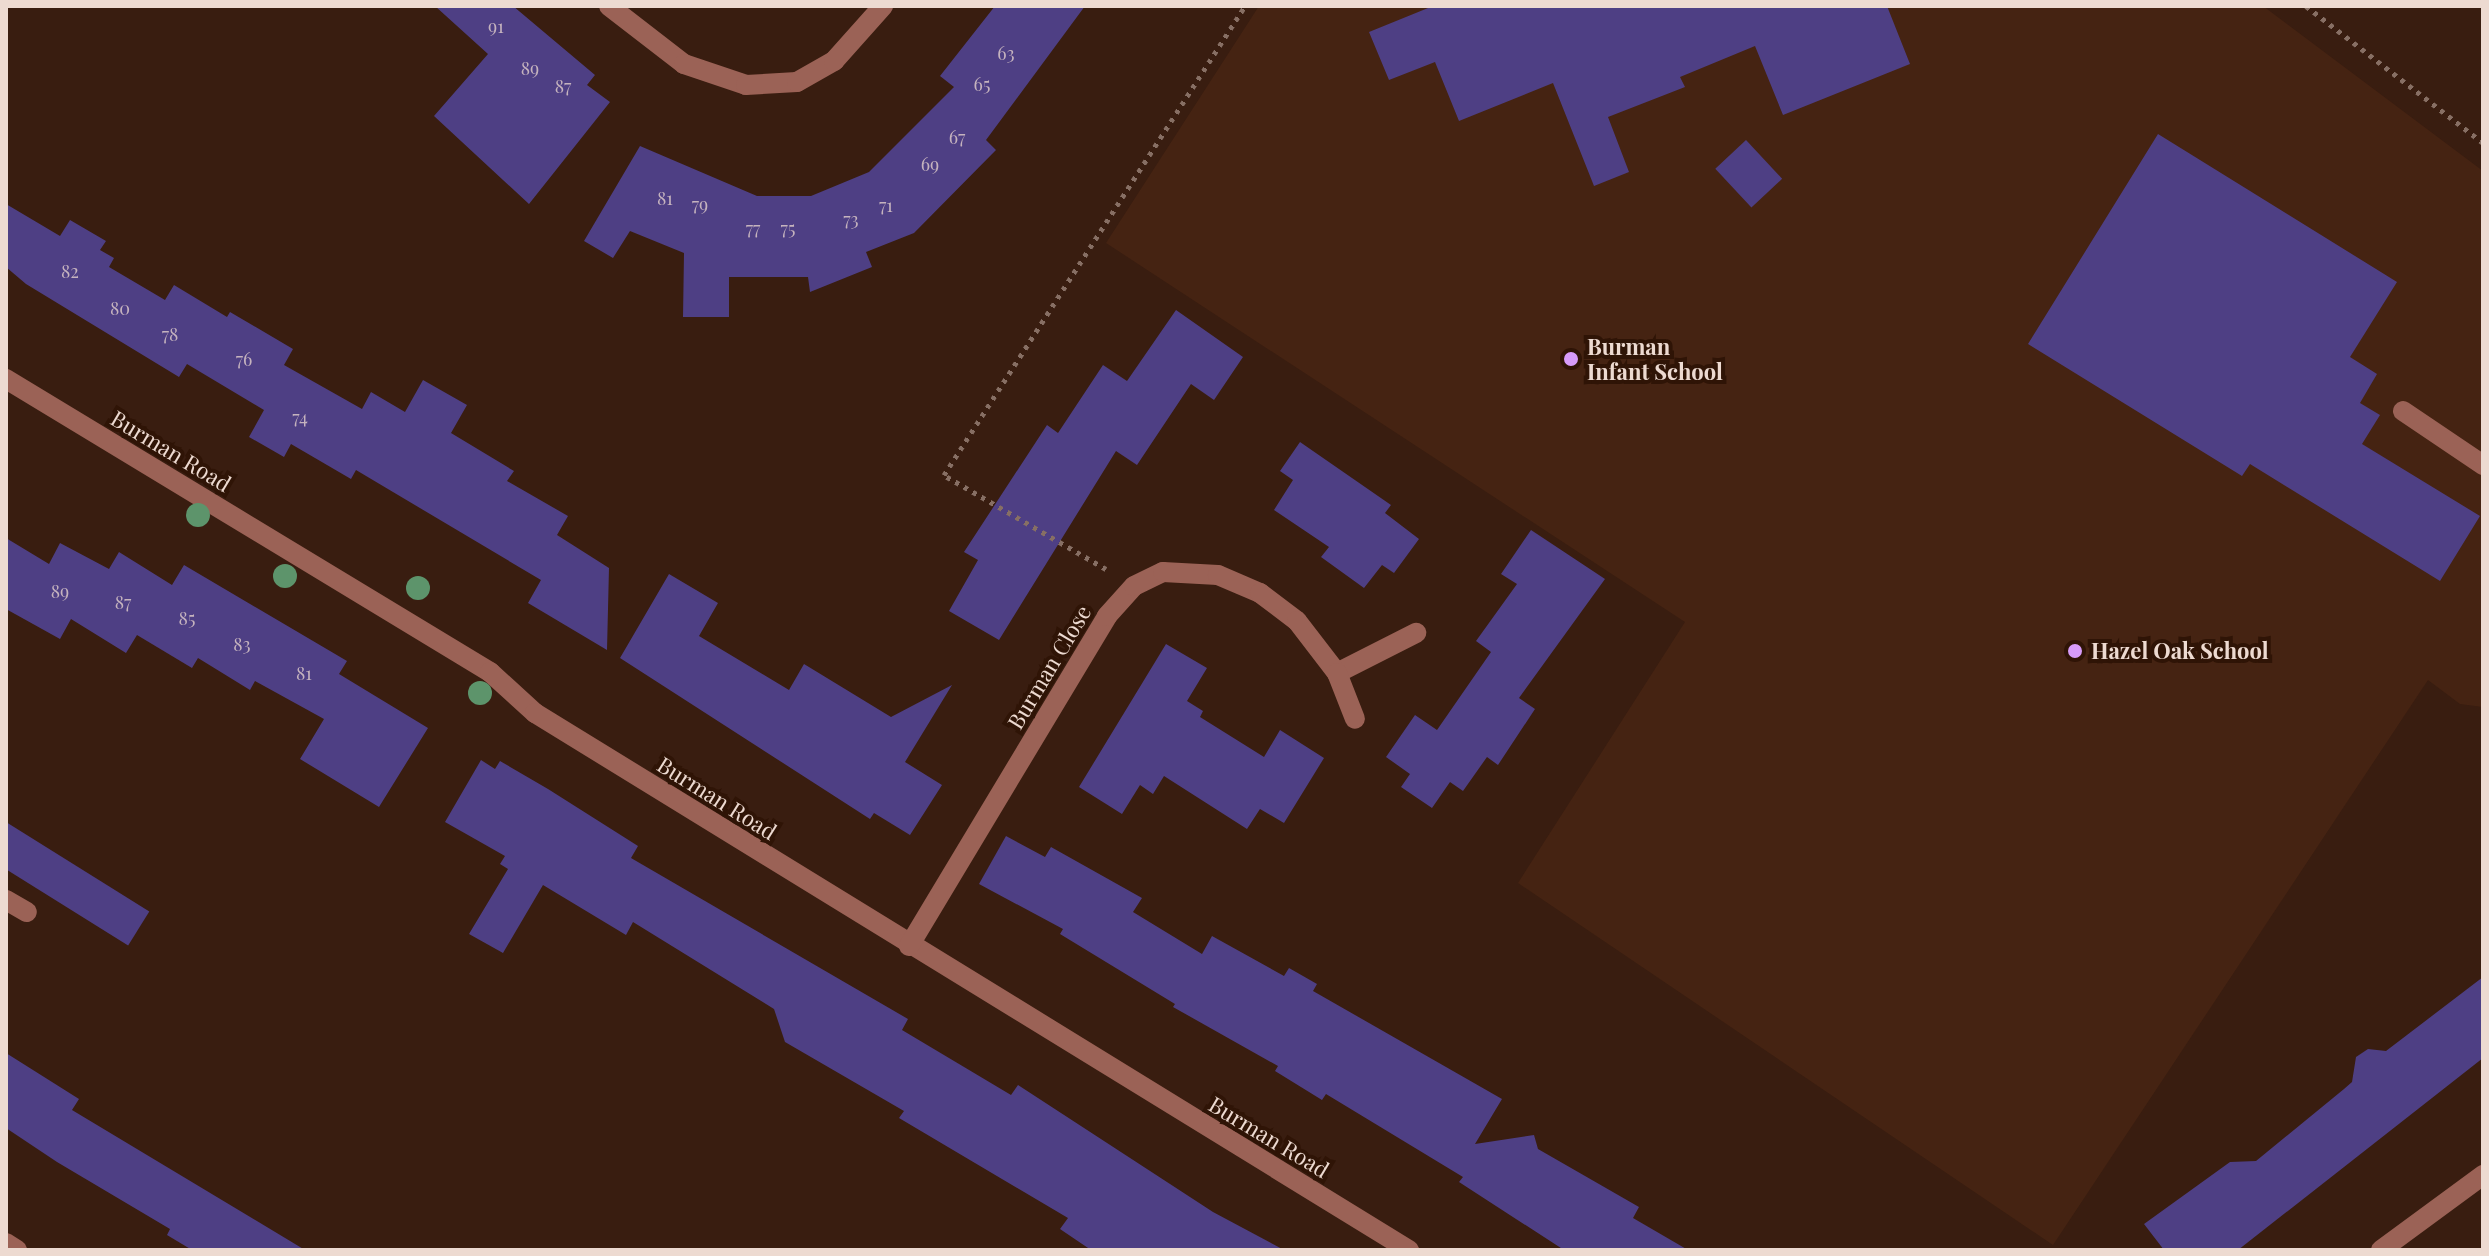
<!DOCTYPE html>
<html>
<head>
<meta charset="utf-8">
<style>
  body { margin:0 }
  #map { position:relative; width:2489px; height:1256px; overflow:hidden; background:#391d10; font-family:"Playfair Display",serif }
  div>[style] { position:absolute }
  .built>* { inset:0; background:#452312 }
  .building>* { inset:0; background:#4e3f84; transform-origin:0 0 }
  .path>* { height:5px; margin-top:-2.5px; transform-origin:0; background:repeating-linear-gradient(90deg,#876f64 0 4px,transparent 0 10px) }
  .minor>* { height:20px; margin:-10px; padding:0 10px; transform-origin:10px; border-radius:10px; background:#9b6256 }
  .trees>* { width:24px; height:24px; margin:-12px; border-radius:50%; background:#5d946b }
  .dots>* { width:22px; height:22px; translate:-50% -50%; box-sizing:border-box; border:4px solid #2f1406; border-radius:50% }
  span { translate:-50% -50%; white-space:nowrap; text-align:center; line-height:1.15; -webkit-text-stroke:8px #2f1406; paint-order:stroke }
  .number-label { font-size:18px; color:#c5b3be }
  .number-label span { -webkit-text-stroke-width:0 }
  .poi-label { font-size:22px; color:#eddad1; font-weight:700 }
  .left { translate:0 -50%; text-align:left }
  .street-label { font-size:22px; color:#eddad1 }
  .frame { position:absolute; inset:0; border:8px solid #eddad1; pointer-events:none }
</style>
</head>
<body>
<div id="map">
  <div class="built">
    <i style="clip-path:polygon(1259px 6px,2263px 6px,2483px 171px,2483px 707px,2460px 704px,2428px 680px,2053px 1245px,1518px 883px,1685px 622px,1106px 243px)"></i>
  </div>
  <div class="building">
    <i style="clip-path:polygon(435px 6px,513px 6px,595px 75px,587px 85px,610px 102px,529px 204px,434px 116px,488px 54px)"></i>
    <i style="clip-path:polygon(995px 6px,1085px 6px,986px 140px,996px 150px,914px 233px,866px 252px,872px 267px,810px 292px,808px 277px,729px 277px,729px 317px,683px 317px,684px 253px,630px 231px,613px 258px,584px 241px,640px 146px,757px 196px,811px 196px,869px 172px,954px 87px,940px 76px)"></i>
    <i style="clip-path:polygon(1433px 6px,1887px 6px,1910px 64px,1783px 115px,1755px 46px,1680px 77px,1685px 87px,1608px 117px,1629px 172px,1594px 186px,1553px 83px,1459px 121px,1435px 62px,1389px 80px,1369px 32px)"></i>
    <i style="clip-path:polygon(2158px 134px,2397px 282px,2350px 357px,2377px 374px,2360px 403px,2380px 415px,2362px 444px,2480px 516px,2440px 581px,2250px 464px,2242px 476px,2028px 344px)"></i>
    <i style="left:1746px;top:140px;width:53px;height:42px;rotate:47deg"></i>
    <i style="clip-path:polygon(6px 204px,60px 236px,70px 220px,106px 241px,100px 250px,114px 258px,109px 267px,165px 300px,174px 285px,227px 317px,230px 312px,293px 349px,284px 365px,362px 409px,371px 392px,405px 412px,423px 380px,467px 405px,451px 433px,514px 471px,507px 481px,568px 516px,557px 535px,609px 568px,607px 650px,528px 603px,541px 580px,356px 470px,351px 479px,291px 444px,284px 457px,249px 437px,264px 410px,187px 364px,179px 377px,26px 284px,6px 267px)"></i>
    <i style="clip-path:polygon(1176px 310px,1243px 357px,1214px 400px,1191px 384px,1137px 465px,1116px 451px,999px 640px,949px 611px,978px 560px,964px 552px,1047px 425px,1058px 433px,1103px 365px,1127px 381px)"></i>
    <i style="clip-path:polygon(1300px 442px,1391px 505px,1385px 513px,1419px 539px,1394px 573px,1382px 565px,1364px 588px,1321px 557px,1329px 547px,1274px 510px,1293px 480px,1280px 471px)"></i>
    <i style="clip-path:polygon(1531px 530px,1605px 579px,1519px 698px,1535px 709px,1498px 765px,1487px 757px,1463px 791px,1450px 782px,1432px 808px,1401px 787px,1410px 774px,1386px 757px,1415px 715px,1437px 730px,1491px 652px,1476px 641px,1517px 584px,1501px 574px)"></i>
    <i style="clip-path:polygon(6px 538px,49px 564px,60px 543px,109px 569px,119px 552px,172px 585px,184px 565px,347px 661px,339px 674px,428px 728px,379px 807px,300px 759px,324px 719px,255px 681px,250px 690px,198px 658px,192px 668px,137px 635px,126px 653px,71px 619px,60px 639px,6px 609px)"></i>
    <i style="clip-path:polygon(669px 574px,718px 603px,699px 636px,789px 690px,804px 664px,891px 717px,952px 685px,905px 762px,942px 785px,910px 835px,874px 813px,870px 819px,620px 658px)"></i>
    <i style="clip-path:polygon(1166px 644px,1207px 668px,1187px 701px,1203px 711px,1200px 717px,1264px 757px,1280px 730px,1324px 758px,1284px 823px,1260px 809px,1247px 829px,1164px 776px,1153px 794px,1140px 785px,1122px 814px,1079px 787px)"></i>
    <i style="clip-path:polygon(481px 760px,495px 769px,500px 761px,548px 789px,638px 846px,631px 858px,908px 1019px,902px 1030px,1011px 1095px,1018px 1085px,1213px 1212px,1284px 1250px,1091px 1250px,1060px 1229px,1068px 1218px,899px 1118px,904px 1111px,785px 1042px,774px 1009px,633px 922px,626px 935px,543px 885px,503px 953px,469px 934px,508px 869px,500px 864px,505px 856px,445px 822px)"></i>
    <i style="left:6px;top:822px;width:169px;height:40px;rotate:32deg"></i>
    <i style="clip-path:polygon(1006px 836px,1045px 857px,1051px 847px,1142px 898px,1133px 912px,1202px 954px,1212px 936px,1284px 976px,1289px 968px,1317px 984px,1313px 991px,1502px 1099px,1475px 1144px,1534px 1135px,1538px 1149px,1639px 1207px,1633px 1218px,1688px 1250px,1564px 1250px,1459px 1182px,1463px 1177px,1326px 1094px,1322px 1100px,1275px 1071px,1278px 1066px,1173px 1007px,1175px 1004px,1060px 934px,1063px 929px,979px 884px)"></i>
    <i style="clip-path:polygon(2483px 977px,2483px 1058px,2238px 1250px,2164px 1250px,2144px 1224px,2230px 1162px,2256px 1161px,2344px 1089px,2352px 1082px,2356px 1057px,2368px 1049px,2386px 1051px)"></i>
    <i style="clip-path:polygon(6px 1053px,79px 1099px,72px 1110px,305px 1250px,192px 1250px,167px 1235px,170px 1229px,57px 1162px,6px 1128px)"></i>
  </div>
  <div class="path">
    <i style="left:2306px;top:6px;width:224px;rotate:37.7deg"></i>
    <i style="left:1106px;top:569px;width:187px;rotate:-149.9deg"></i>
    <i style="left:944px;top:475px;width:557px;rotate:-57.31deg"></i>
  </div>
  <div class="minor">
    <i style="left:609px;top:6px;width:95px;rotate:37.7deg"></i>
    <i style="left:684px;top:64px;width:65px;rotate:18.7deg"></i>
    <i style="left:746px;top:85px;width:51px;rotate:-3.4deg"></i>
    <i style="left:797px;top:82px;width:43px;rotate:-29.6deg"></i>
    <i style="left:834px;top:61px;width:74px;rotate:-48.3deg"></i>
    <i style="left:6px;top:379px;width:566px;rotate:31.19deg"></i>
    <i style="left:490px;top:672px;width:61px;rotate:42.3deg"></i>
    <i style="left:535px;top:713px;width:1026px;rotate:31.57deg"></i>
    <i style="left:2403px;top:411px;width:97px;rotate:34deg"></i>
    <i style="left:1337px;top:673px;width:89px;rotate:-26.9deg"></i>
    <i style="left:6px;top:900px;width:24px;rotate:30deg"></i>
    <i style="left:909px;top:946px;width:385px;rotate:-59deg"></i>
    <i style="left:1107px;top:616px;width:40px;rotate:-48deg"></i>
    <i style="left:1134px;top:586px;width:32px;rotate:-26deg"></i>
    <i style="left:1163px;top:572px;width:55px;rotate:3.1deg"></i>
    <i style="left:1218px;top:575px;width:46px;rotate:23.2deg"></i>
    <i style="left:1260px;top:593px;width:46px;rotate:37.1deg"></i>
    <i style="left:1297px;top:621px;width:66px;rotate:52.4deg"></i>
    <i style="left:1337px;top:673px;width:49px;rotate:68.6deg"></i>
    <i style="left:6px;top:1243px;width:13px;rotate:32deg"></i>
    <i style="left:2381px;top:1250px;width:127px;rotate:-36.3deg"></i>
  </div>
  <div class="trees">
    <i style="left:198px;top:515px"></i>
    <i style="left:285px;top:576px"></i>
    <i style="left:418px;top:588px"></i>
    <i style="left:480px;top:693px"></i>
  </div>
  <div class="dots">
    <i style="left:1571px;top:359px;background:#d79bf9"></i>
    <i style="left:2075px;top:651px;background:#d79bf9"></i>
  </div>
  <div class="number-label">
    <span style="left:496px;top:26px">91</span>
    <span style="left:1006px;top:53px">63</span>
    <span style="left:530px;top:68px">89</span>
    <span style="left:982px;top:84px">65</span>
    <span style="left:563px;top:86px">87</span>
    <span style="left:957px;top:137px">67</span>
    <span style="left:930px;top:164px">69</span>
    <span style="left:665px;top:198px">81</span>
    <span style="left:700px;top:204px">79</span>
    <span style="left:886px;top:205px">71</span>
    <span style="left:851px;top:219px">73</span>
    <span style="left:753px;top:228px">77</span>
    <span style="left:788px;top:228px">75</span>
    <span style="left:70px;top:271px">82</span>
    <span style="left:120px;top:308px">80</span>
    <span style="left:170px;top:334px">78</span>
    <span style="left:244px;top:359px">76</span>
    <span style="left:300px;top:417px">74</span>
    <span style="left:60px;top:591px">89</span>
    <span style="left:123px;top:602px">87</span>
    <span style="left:187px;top:618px">85</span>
    <span style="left:242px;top:644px">83</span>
    <span style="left:304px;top:673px">81</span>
  </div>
  <div class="poi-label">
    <span class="left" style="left:1587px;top:359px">Burman<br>Infant School</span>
    <span class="left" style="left:2091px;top:651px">Hazel Oak School</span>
  </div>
  <div class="street-label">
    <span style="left:171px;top:451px;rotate:31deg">Burman Road</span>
    <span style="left:1049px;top:667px;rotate:-59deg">Burman Close</span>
    <span style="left:717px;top:798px;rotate:32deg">Burman Road</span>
    <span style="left:1269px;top:1137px;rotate:31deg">Burman Road</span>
  </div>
  <div class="frame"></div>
</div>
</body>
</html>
